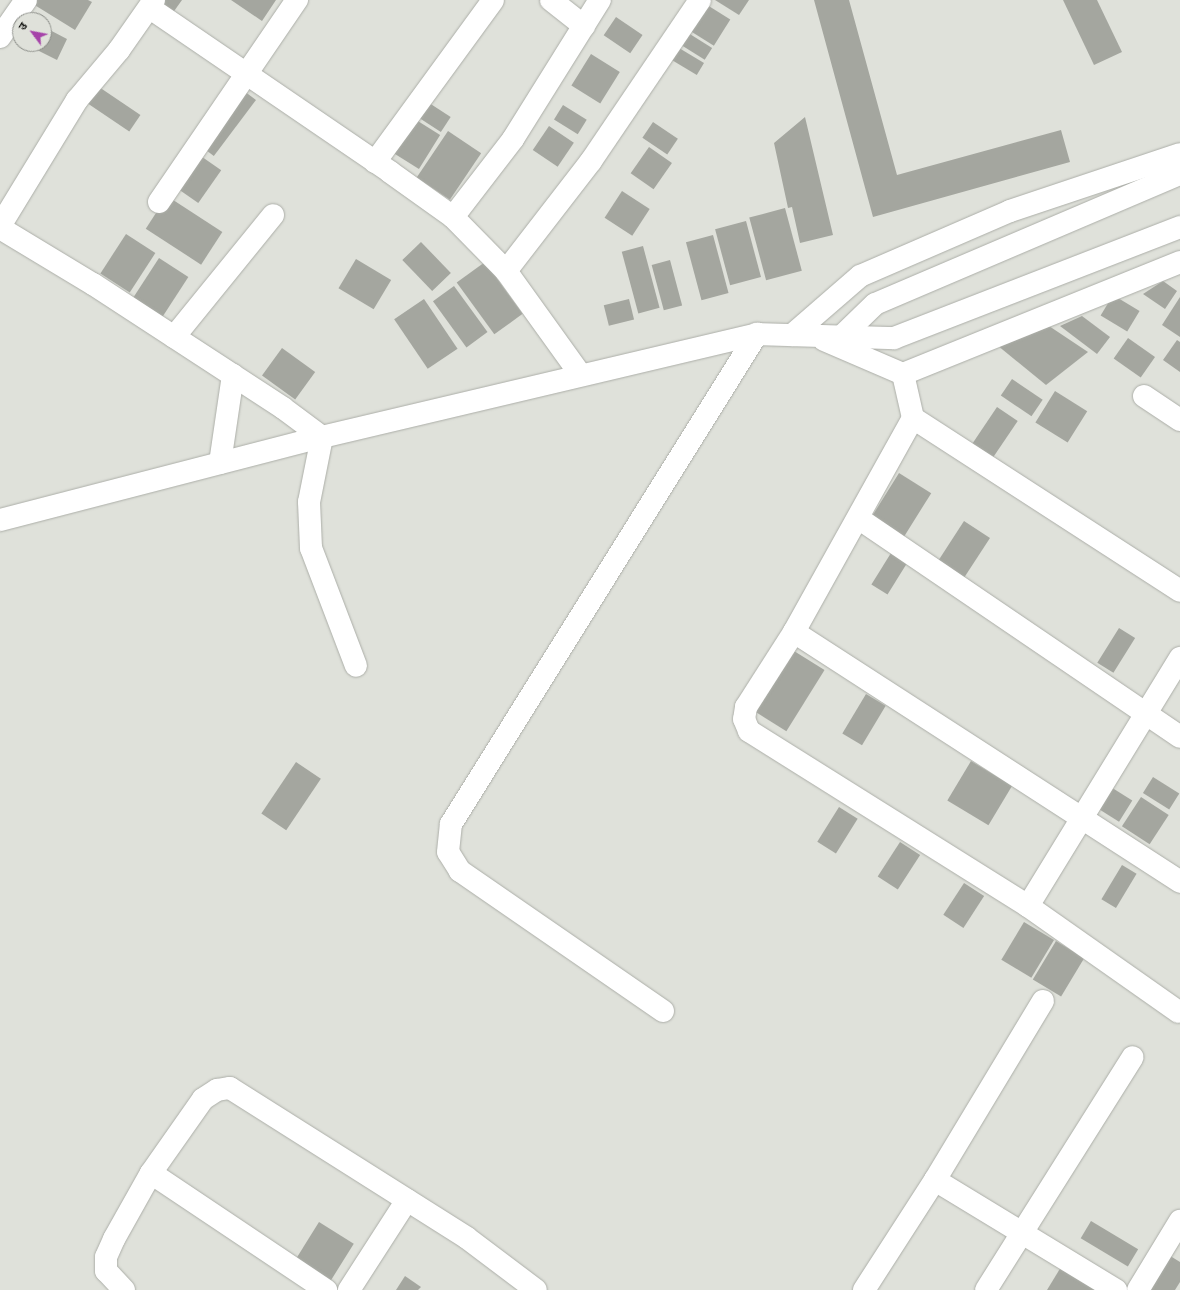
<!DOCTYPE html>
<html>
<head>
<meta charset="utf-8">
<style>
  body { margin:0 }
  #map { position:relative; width:1180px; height:1290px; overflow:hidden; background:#dfe1da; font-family:Commissioner,"Noto Sans Devanagari",sans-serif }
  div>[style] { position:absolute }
  .building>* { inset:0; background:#a4a69f; transform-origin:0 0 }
  .roads { filter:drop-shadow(0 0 1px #acaea8) drop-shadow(0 0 1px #acaea8) }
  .minor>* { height:22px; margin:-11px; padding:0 11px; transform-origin:11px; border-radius:11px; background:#fff }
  span { translate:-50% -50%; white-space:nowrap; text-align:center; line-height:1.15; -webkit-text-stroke:4px #dfe1da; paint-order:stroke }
  .north { position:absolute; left:12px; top:12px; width:40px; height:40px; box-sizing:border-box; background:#dfe1da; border:1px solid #8b8d88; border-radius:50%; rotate:302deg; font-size:11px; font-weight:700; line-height:16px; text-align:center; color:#0e0f0c }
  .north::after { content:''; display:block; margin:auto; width:14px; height:18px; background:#a643a9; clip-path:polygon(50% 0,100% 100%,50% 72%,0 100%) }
</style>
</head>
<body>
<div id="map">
  <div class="building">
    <i style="clip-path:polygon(35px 0,88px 0,92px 2px,75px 30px,33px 4px)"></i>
    <i style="clip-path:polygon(155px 0,182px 0,172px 14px)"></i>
    <i style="clip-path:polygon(231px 0,276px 0,262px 21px)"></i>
    <i style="clip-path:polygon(715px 0,749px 0,739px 15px)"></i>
    <i style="clip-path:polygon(814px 0,849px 0,897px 175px,1061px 130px,1070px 162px,873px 217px)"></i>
    <i style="clip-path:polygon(1063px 0,1097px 0,1122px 52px,1094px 65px)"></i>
    <i style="left:704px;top:3px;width:31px;height:31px;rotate:32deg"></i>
    <i style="left:616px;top:17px;width:32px;height:22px;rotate:34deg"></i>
    <i style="clip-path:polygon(44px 27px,67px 39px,57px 60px,25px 44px,44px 44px)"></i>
    <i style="clip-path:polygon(20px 28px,20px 42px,15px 39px)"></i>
    <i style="left:685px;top:31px;width:32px;height:14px;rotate:32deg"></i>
    <i style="left:674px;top:45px;width:35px;height:14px;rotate:31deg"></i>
    <i style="left:591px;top:54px;width:34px;height:37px;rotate:32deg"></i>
    <i style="left:99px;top:87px;width:50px;height:20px;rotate:34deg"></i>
    <i style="left:240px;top:88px;width:20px;height:70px;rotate:37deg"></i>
    <i style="left:423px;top:99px;width:33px;height:18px;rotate:33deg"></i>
    <i style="left:563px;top:105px;width:28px;height:17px;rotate:32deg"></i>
    <i style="clip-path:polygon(805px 117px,833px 235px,800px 243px,792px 207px,788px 208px,774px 143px)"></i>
    <i style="left:413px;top:118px;width:32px;height:40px;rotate:32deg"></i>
    <i style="left:653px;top:122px;width:30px;height:19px;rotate:34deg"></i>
    <i style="left:549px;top:126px;width:30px;height:29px;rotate:34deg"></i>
    <i style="left:448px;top:131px;width:40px;height:56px;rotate:34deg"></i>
    <i style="left:649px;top:147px;width:28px;height:32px;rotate:35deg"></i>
    <i style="left:195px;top:152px;width:32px;height:40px;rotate:35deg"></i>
    <i style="left:622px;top:191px;width:33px;height:32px;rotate:33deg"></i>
    <i style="left:167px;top:196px;width:66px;height:39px;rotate:33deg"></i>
    <i style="left:785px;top:208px;width:65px;height:37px;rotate:75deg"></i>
    <i style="left:746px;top:221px;width:58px;height:32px;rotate:75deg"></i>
    <i style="left:126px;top:234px;width:35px;height:47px;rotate:33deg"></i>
    <i style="left:713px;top:235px;width:60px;height:28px;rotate:75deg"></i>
    <i style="left:421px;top:242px;width:43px;height:26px;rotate:46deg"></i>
    <i style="left:643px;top:246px;width:64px;height:22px;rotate:75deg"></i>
    <i style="left:159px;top:258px;width:35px;height:48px;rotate:33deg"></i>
    <i style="left:356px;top:259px;width:41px;height:34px;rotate:31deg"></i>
    <i style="left:670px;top:260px;width:47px;height:19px;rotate:75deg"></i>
    <i style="left:485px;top:262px;width:64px;height:35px;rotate:54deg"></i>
    <i style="clip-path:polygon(1163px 281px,1177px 291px,1165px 309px,1143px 294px)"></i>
    <i style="left:454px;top:286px;width:57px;height:26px;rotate:54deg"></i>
    <i style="left:1113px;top:295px;width:31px;height:24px;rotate:31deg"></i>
    <i style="clip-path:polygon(1180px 297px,1180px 337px,1162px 325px)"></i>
    <i style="left:424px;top:299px;width:60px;height:36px;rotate:56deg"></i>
    <i style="left:629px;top:299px;width:21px;height:26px;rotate:76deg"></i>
    <i style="clip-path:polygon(1082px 316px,1110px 337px,1097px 354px,1060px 326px)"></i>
    <i style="clip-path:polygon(1049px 326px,1088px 352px,1046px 385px,997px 345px)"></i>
    <i style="left:1128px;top:338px;width:33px;height:25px;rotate:35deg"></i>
    <i style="clip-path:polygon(1177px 340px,1180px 342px,1180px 372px,1163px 360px)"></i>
    <i style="left:282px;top:348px;width:41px;height:34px;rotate:36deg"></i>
    <i style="left:1012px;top:379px;width:37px;height:20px;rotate:34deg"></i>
    <i style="left:1055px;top:391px;width:38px;height:37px;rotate:32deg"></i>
    <i style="left:997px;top:407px;width:25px;height:46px;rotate:34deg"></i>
    <i style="left:899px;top:473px;width:38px;height:52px;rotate:32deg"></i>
    <i style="left:964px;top:521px;width:31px;height:47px;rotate:33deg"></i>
    <i style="left:891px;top:553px;width:19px;height:37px;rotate:32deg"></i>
    <i style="left:1119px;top:628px;width:19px;height:41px;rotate:32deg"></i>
    <i style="left:794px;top:651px;width:36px;height:72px;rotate:32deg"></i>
    <i style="left:866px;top:694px;width:23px;height:46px;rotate:31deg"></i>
    <i style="left:971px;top:761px;width:48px;height:46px;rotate:31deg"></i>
    <i style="left:296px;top:762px;width:30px;height:62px;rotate:34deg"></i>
    <i style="left:1153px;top:777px;width:31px;height:19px;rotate:32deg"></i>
    <i style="left:1106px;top:784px;width:31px;height:25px;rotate:32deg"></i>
    <i style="left:1141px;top:797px;width:33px;height:35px;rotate:33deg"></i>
    <i style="left:839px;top:807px;width:22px;height:41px;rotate:32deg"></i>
    <i style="left:900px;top:842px;width:24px;height:41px;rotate:33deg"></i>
    <i style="left:1122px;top:865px;width:17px;height:40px;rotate:31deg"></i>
    <i style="left:964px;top:883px;width:24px;height:38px;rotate:33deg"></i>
    <i style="left:1024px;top:922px;width:35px;height:44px;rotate:31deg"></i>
    <i style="left:1056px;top:941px;width:33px;height:45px;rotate:31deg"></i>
    <i style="left:1091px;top:1221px;width:55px;height:20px;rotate:31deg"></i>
    <i style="left:319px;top:1222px;width:41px;height:45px;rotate:32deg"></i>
    <i style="clip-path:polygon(1167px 1254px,1180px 1262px,1180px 1282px,1175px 1290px,1146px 1290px)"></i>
    <i style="clip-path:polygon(1061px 1267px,1098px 1290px,1047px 1290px)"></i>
    <i style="clip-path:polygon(405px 1276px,421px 1287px,418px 1290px,396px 1290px)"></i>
  </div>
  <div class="roads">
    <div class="minor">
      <i style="left:551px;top:0;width:42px;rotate:38.2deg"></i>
      <i style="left:150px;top:8px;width:291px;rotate:34.3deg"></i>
      <i style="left:390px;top:172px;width:77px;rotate:35.5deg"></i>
      <i style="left:453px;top:217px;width:76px;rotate:45.5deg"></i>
      <i style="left:506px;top:271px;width:127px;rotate:54.3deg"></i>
      <i style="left:0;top:37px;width:45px;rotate:-54.9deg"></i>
      <i style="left:375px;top:162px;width:200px;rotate:-53.9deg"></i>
      <i style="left:159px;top:202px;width:245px;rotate:-55.7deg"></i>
      <i style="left:453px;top:217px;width:98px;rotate:-52.4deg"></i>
      <i style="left:513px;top:139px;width:164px;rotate:-58deg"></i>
      <i style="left:0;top:226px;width:148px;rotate:-58.6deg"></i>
      <i style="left:77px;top:100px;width:65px;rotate:-50deg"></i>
      <i style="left:119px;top:50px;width:61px;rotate:-55deg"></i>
      <i style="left:0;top:228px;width:109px;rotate:31.1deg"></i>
      <i style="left:93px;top:284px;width:227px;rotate:33.1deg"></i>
      <i style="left:283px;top:408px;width:49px;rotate:36.6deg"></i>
      <i style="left:322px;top:437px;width:66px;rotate:101.3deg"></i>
      <i style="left:309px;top:502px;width:46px;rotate:87.5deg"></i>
      <i style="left:311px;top:548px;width:126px;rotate:69.1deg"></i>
      <i style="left:506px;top:271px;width:139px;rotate:-52.3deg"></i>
      <i style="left:591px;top:161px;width:194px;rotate:-55.9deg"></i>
      <i style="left:792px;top:335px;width:90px;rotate:-40.9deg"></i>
      <i style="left:860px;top:276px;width:163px;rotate:-23.4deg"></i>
      <i style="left:1010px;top:211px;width:179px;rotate:-18.5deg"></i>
      <i style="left:842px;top:336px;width:46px;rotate:-44.1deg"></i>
      <i style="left:875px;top:304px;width:332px;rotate:-23.1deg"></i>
      <i style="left:174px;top:337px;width:157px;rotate:-50.9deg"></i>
      <i style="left:824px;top:340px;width:86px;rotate:23.3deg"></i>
      <i style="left:903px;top:374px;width:299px;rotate:-22deg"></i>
      <i style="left:903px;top:374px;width:45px;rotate:77.2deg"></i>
      <i style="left:913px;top:418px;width:318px;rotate:32.9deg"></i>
      <i style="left:1144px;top:396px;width:43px;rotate:33.7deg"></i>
      <i style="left:913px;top:418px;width:245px;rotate:119.1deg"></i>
      <i style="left:794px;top:632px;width:89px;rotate:122.6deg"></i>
      <i style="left:746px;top:707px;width:12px;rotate:99deg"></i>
      <i style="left:744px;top:719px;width:13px;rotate:67deg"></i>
      <i style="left:749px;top:731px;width:329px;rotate:32.1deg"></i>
      <i style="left:1028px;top:906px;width:291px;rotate:-58.5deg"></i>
      <i style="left:220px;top:463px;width:89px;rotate:-81.6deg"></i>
      <i style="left:858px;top:518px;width:389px;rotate:34.2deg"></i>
      <i style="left:0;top:520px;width:333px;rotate:-14.5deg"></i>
      <i style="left:322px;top:437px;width:447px;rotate:-13.3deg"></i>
      <i style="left:757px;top:334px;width:137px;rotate:1.7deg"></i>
      <i style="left:894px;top:338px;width:307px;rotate:-21.2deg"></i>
      <i style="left:794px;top:632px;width:460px;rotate:32.9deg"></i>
      <i style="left:1028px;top:906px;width:184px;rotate:35.1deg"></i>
      <i style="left:663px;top:1011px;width:247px;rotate:-145.4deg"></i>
      <i style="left:460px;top:871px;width:22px;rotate:-122deg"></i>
      <i style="left:448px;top:852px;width:28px;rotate:-84deg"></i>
      <i style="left:451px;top:824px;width:578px;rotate:-58.02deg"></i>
      <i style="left:151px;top:1173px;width:211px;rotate:33.8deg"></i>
      <i style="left:935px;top:1180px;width:212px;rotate:31.3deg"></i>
      <i style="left:124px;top:1290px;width:26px;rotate:-133deg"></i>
      <i style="left:106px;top:1271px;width:14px;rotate:-90deg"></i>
      <i style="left:106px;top:1257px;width:20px;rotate:-66deg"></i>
      <i style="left:114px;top:1239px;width:76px;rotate:-60.7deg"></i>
      <i style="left:151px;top:1173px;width:90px;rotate:-54.9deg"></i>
      <i style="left:203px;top:1099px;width:17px;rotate:-33deg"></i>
      <i style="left:217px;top:1090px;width:13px;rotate:-9deg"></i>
      <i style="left:230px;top:1088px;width:280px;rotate:32.3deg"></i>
      <i style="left:467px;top:1238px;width:86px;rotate:37deg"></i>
      <i style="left:349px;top:1290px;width:107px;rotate:-57.2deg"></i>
      <i style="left:864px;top:1290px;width:131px;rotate:-57.2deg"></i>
      <i style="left:935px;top:1180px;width:209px;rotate:-58.9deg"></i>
      <i style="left:986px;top:1290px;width:275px;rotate:-57.8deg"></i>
      <i style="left:1138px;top:1290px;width:81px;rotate:-58.7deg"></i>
    </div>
  </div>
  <div class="north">उ</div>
</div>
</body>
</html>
